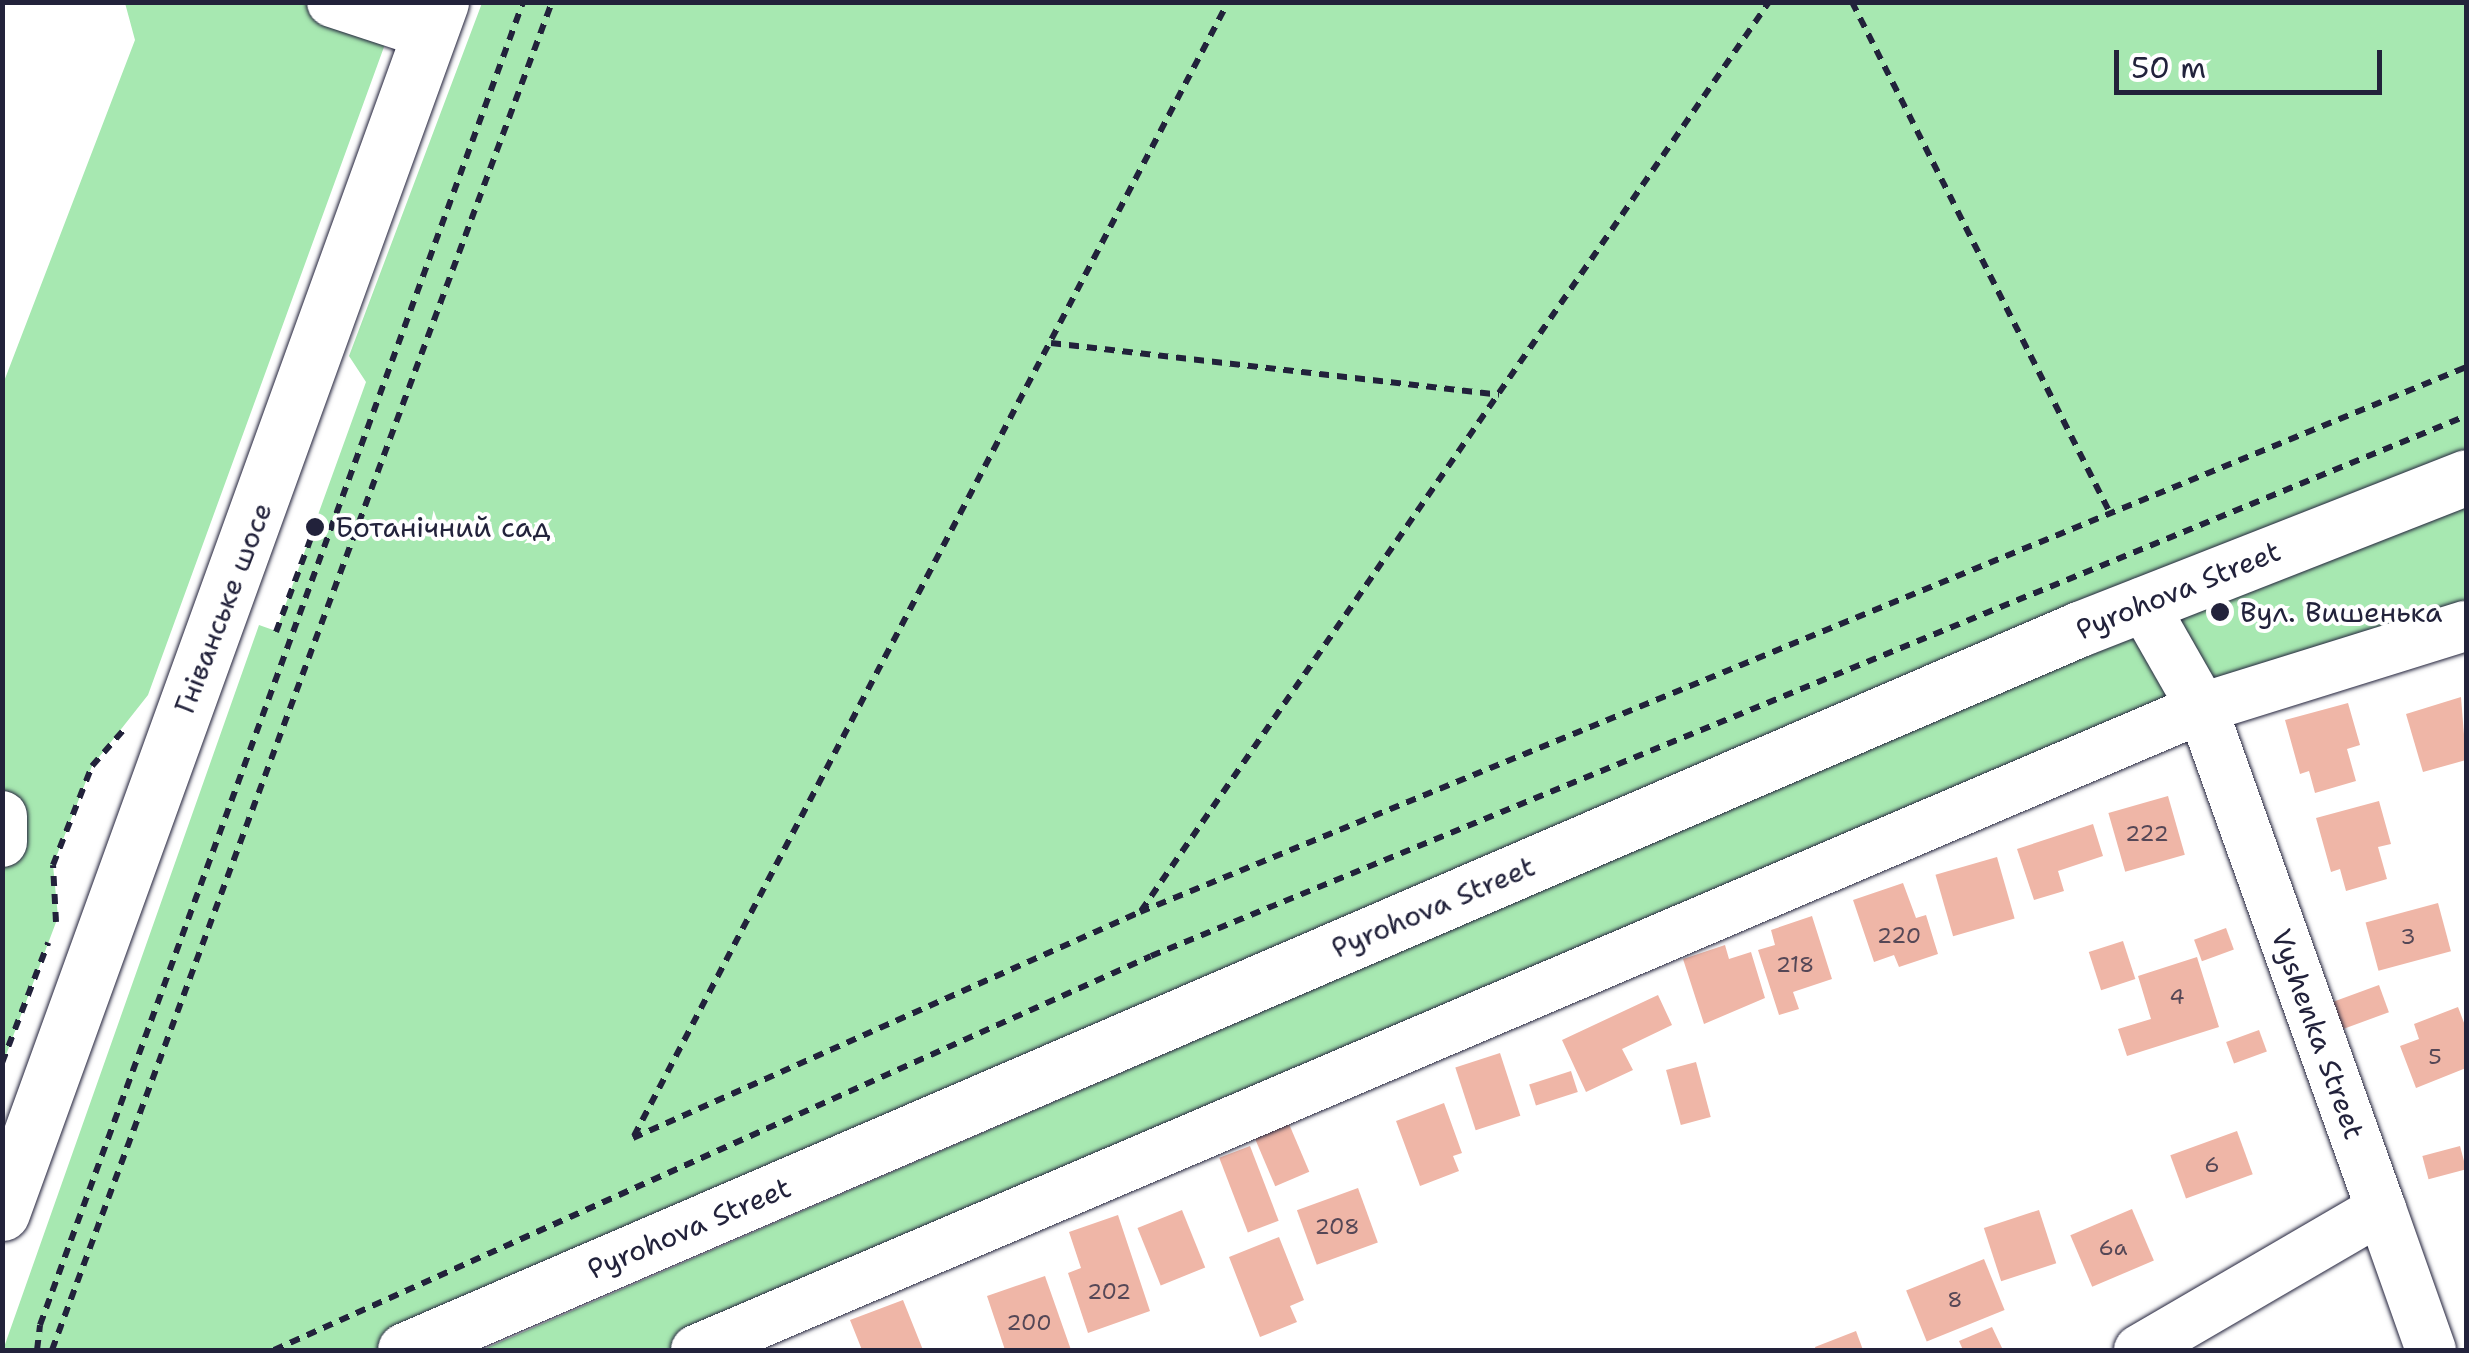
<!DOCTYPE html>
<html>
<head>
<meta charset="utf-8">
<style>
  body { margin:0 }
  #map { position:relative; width:2469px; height:1353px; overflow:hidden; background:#fff; font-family:"Shantell Sans",sans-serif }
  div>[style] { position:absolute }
  .green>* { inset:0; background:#a7e8b1 }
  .building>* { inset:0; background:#efb6a7; transform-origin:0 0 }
  .path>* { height:6px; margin-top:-3px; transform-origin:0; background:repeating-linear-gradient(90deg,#22223b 0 10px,transparent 0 18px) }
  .roads { filter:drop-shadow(0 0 2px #22223b) drop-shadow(0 0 2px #22223b) }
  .minor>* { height:50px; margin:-25px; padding:0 25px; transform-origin:25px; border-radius:25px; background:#fff }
  .major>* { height:55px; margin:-27.5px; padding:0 27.5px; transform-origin:27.5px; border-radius:27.5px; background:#fff }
  .dots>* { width:28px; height:28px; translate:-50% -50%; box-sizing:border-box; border:5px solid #fff; border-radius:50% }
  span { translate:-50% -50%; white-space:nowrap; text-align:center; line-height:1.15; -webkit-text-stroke:8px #fff; paint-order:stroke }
  .number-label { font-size:22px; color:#554756 }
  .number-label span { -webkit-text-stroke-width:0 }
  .poi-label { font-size:28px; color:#22223b }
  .left { translate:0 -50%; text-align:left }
  .street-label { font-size:28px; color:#22223b }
  .frame { position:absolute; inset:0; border:5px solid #22223b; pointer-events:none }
  .scale { position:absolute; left:2114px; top:50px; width:268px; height:45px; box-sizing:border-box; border:5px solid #22223b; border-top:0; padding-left:12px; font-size:30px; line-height:35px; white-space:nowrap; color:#22223b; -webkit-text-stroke:8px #fff; paint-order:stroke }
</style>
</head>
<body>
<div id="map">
  <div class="green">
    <i style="clip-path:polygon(125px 3px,400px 3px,148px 695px,92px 766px,53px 865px,58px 917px,3px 1063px,3px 384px,135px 40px)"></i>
    <i style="clip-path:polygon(482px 3px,2466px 3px,2466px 477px,405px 1350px,3px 1350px,259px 625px,276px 631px,366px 382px,349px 356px)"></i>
    <i style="clip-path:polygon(2466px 505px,2466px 626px,696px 1350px,482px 1350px,2151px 626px)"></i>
  </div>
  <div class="building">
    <i style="clip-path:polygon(2461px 697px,2466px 760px,2423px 772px,2406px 714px)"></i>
    <i style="clip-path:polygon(2348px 703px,2360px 745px,2347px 749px,2356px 781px,2315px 793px,2309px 771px,2300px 774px,2285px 720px)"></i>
    <i style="left:2168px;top:796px;width:61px;height:62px;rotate:74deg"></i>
    <i style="clip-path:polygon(2379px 801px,2391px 844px,2378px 847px,2387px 879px,2346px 891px,2340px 869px,2331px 872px,2316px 818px)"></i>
    <i style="clip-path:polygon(2093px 824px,2103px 856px,2058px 871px,2064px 891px,2034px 900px,2017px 849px)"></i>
    <i style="left:1997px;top:857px;width:64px;height:64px;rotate:74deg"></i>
    <i style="clip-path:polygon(1903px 883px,1916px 918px,1926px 915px,1938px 954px,1899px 967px,1894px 955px,1874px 962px,1853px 900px)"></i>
    <i style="left:2438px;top:903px;width:50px;height:75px;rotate:75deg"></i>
    <i style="clip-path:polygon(1812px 916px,1832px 979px,1793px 992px,1799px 1009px,1779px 1015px,1758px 950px,1775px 945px,1771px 930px)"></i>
    <i style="left:2226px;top:928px;width:23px;height:34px;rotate:70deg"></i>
    <i style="left:2123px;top:941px;width:40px;height:36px;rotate:72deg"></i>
    <i style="clip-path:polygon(1725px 945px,1729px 959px,1751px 952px,1765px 998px,1704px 1024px,1683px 959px)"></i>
    <i style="clip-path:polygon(2197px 957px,2219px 1027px,2127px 1056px,2118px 1029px,2151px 1019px,2138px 976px)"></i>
    <i style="left:2379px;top:985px;width:29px;height:53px;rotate:70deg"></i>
    <i style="clip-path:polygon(1658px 995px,1672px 1025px,1622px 1049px,1633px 1070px,1586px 1092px,1562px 1040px)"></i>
    <i style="clip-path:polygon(2458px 1007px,2466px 1028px,2466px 1068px,2416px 1088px,2400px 1046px,2419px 1039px,2414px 1024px)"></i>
    <i style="left:2259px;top:1030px;width:23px;height:35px;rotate:70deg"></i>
    <i style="left:1500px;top:1053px;width:66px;height:47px;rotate:72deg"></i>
    <i style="left:1696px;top:1062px;width:57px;height:31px;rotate:75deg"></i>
    <i style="left:1571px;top:1071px;width:22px;height:44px;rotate:72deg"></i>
    <i style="clip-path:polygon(1444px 1103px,1462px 1153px,1453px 1156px,1459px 1171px,1420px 1186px,1396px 1121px)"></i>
    <i style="left:1289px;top:1124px;width:52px;height:37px;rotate:67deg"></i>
    <i style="left:2237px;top:1131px;width:46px;height:71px;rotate:70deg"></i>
    <i style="left:1250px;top:1146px;width:80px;height:33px;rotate:69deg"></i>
    <i style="left:2460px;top:1146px;width:24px;height:39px;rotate:75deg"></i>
    <i style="left:1358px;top:1188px;width:58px;height:65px;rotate:70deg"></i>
    <i style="left:2132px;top:1209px;width:56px;height:67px;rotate:67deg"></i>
    <i style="left:1182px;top:1210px;width:62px;height:48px;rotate:68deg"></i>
    <i style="left:2039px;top:1210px;width:56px;height:58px;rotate:72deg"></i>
    <i style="clip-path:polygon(1118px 1215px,1150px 1311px,1088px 1333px,1068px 1273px,1081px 1268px,1069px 1232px)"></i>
    <i style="clip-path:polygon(1279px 1237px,1304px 1300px,1290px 1306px,1297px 1322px,1260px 1337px,1229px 1257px)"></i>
    <i style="left:1984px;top:1259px;width:55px;height:84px;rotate:68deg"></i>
    <i style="clip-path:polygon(1045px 1276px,1071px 1350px,1005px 1350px,987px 1296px)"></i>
    <i style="clip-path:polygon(903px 1300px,923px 1350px,862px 1350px,850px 1320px)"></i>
    <i style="clip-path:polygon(1992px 1327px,2003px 1350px,1963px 1350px,1959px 1341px)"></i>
    <i style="clip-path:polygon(1856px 1331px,1863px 1350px,1816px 1350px,1815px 1347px)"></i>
  </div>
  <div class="path">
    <i style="left:1852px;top:2px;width:572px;rotate:63.21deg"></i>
    <i style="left:1051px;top:343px;width:451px;rotate:6.6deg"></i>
    <i style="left:276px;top:632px;width:112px;rotate:-69.6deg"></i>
    <i style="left:1141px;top:911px;width:1105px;rotate:-55.36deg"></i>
    <i style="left:56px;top:922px;width:57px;rotate:-93deg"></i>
    <i style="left:53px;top:865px;width:106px;rotate:-68.5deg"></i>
    <i style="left:92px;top:766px;width:53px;rotate:-48.8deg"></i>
    <i style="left:2px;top:1063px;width:129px;rotate:-69deg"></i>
    <i style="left:634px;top:1136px;width:1280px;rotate:-62.35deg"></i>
    <i style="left:633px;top:1138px;width:555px;rotate:-24.03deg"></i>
    <i style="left:1140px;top:912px;width:1434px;rotate:-22.34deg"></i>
    <i style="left:37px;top:1350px;width:25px;rotate:-83deg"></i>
    <i style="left:40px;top:1325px;width:1408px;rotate:-69.94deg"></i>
    <i style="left:52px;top:1350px;width:1438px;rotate:-69.65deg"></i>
    <i style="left:274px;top:1350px;width:961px;rotate:-24.19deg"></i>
    <i style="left:1151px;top:956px;width:1422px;rotate:-22.33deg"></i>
  </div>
  <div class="roads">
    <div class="minor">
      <i style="left:332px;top:2px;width:102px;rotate:18.3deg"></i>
      <i style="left:2px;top:816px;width:26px;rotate:90deg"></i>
      <i style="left:2381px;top:1209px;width:150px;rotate:70.5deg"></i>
      <i style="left:696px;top:1350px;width:1637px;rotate:-23.09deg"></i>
      <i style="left:2202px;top:708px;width:276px;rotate:-17.3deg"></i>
      <i style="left:2139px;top:1350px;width:280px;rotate:-30.2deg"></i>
      <i style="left:2381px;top:1209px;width:532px;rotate:-109.66deg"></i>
      <i style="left:2202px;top:708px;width:121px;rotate:-119.7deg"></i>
    </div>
    <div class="major">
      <i style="left:2px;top:1213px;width:1288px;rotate:-70.07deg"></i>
      <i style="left:405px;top:1350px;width:1823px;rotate:-23.3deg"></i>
      <i style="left:2079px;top:629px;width:416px;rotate:-21.4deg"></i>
    </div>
  </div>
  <div class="dots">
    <i style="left:315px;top:527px;background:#22223b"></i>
    <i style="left:2220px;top:612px;background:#22223b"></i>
  </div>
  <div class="number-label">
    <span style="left:2147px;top:834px">222</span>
    <span style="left:1899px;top:936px">220</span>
    <span style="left:2408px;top:937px">3</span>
    <span style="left:1795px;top:965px">218</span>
    <span style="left:2177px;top:997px">4</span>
    <span style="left:2435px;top:1057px">5</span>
    <span style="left:2212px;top:1165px">6</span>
    <span style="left:1337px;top:1227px">208</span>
    <span style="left:2113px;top:1248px">6а</span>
    <span style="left:1109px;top:1292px">202</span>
    <span style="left:1955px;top:1300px">8</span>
    <span style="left:1029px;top:1323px">200</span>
  </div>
  <div class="poi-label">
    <span class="left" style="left:335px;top:527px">Ботанічний сад</span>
    <span class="left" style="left:2240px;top:612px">Вул. Вишенька</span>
  </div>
  <div class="street-label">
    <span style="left:2178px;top:590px;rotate:-22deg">Pyrohova Street</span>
    <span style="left:223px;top:608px;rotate:-69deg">Гніванське шосе</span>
    <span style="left:1433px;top:907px;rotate:-23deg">Pyrohova Street</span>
    <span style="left:2318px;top:1034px;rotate:70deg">Vyshenka Street</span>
    <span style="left:689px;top:1228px;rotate:-23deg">Pyrohova Street</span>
  </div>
  <div class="frame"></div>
  <div class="scale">50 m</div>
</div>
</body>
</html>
